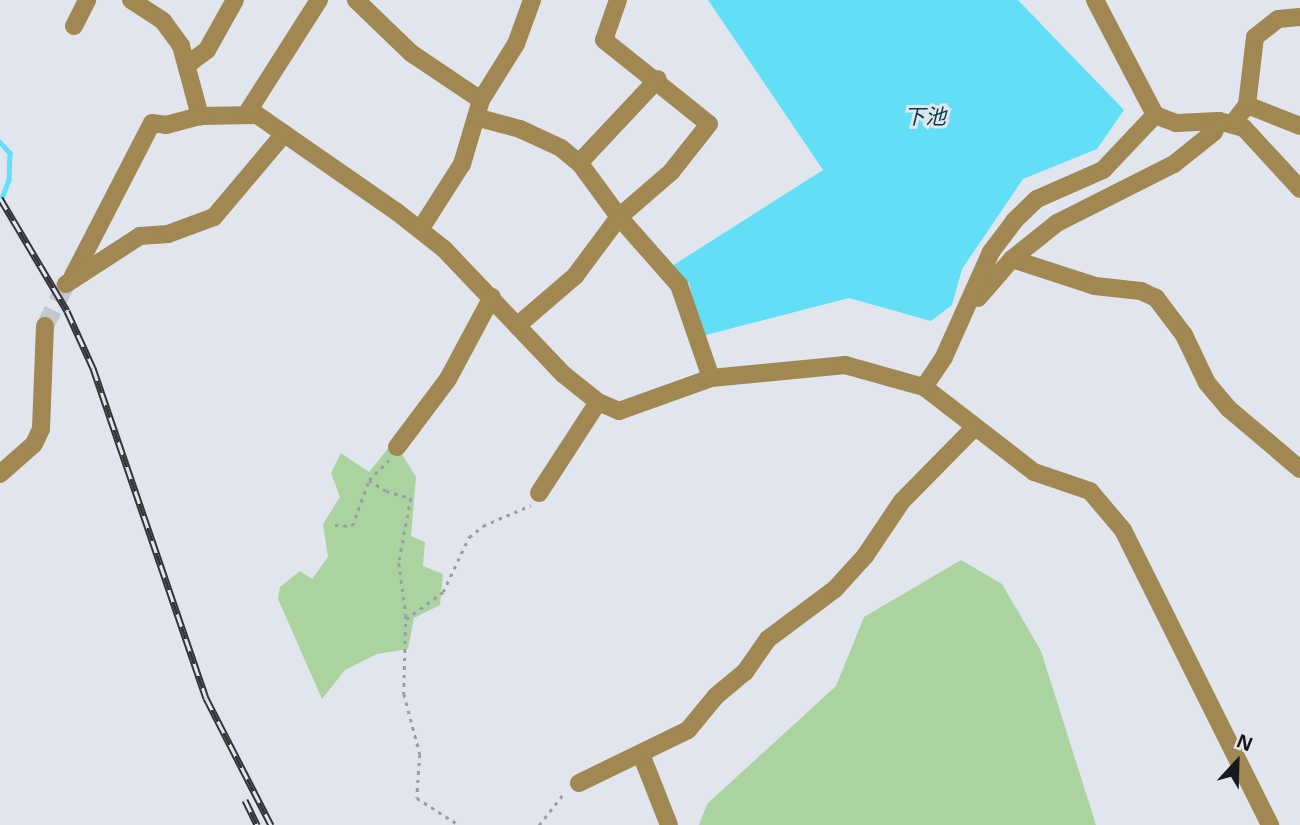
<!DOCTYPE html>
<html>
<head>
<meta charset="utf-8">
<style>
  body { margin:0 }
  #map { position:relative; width:1300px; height:825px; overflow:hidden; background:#e1e6ee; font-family:"Noto Sans","Noto Sans JP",sans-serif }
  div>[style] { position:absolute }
  .green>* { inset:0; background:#abd39f }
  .water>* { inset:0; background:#62dff7 }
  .stream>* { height:4.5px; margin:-2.25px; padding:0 2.25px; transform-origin:2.25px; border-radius:2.25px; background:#62dff7 }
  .street-tunnel>* { height:18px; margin-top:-9px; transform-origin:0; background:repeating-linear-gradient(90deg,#c3c7ce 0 18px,transparent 0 27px) }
  .path>* { height:2.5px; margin-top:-1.25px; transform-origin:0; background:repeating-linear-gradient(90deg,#9a9da3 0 3.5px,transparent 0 8.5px) }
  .street>* { height:18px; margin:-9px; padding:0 9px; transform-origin:9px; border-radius:9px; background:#a18751 }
  .rail>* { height:7px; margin-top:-3.5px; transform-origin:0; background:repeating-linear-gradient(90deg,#e1e6ee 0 13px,#323437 0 26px); box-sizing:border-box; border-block:2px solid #323437 }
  span { translate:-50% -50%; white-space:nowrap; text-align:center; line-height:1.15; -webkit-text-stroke:6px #e1e6ee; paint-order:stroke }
  .water-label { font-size:21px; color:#003d47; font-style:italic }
  .north { position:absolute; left:1202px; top:727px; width:70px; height:70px; -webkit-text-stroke:5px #e1e6ee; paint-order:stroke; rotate:22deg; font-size:19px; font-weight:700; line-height:28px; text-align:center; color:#18191c }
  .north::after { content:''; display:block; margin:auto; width:24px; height:32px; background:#18191c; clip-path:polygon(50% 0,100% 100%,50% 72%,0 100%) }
</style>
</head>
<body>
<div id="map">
  <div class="green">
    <i style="clip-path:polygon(394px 441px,416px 477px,411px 536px,425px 542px,423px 566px,443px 574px,440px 605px,414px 618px,408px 649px,377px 654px,345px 670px,322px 699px,278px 599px,280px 587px,300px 571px,312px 579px,328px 557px,323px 524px,340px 497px,331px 473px,341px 453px,369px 472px)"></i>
    <i style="clip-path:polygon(961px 560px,1002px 584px,1041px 651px,1096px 825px,699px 825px,707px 804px,836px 686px,864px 617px)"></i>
  </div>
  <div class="water">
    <i style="clip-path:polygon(708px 0,1018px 0,1124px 110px,1097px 149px,1023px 179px,962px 269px,952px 305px,931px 321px,849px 298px,702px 336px,689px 283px,672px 266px,823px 170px)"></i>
  </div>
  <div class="stream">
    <i style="left:0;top:142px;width:15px;rotate:48deg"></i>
    <i style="left:10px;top:153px;width:27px;rotate:92deg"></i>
    <i style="left:9px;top:180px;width:25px;rotate:111deg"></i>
  </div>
  <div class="street-tunnel">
    <i style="left:45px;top:326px;width:47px;rotate:-63.4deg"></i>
  </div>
  <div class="path">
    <i style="left:369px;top:480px;width:20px;rotate:33deg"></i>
    <i style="left:386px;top:491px;width:26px;rotate:16deg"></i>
    <i style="left:411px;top:498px;width:66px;rotate:100.5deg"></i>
    <i style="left:399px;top:563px;width:52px;rotate:82.3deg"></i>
    <i style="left:406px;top:615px;width:79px;rotate:91.5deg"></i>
    <i style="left:404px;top:694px;width:62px;rotate:75.1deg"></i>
    <i style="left:420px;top:754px;width:44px;rotate:93.9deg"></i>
    <i style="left:417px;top:798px;width:50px;rotate:32.7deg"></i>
    <i style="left:335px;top:525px;width:17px;rotate:3deg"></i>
    <i style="left:352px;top:526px;width:49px;rotate:-69.7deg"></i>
    <i style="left:369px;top:480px;width:28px;rotate:-45deg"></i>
    <i style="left:406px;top:619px;width:46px;rotate:-36.1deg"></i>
    <i style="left:443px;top:592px;width:61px;rotate:-64.7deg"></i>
    <i style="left:469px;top:537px;width:18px;rotate:-38deg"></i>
    <i style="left:483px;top:526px;width:52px;rotate:-23.6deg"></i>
    <i style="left:539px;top:825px;width:42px;rotate:-51.8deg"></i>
  </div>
  <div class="street">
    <i style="left:131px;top:0;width:38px;rotate:33deg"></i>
    <i style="left:163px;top:21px;width:31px;rotate:54deg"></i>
    <i style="left:181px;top:46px;width:73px;rotate:74.8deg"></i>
    <i style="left:200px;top:116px;width:57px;rotate:-1deg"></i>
    <i style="left:257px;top:115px;width:170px;rotate:34.7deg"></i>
    <i style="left:397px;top:212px;width:60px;rotate:38.2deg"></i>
    <i style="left:444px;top:249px;width:173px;rotate:46.4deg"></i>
    <i style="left:563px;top:374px;width:45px;rotate:38.7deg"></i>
    <i style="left:598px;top:402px;width:23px;rotate:23deg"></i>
    <i style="left:619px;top:411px;width:98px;rotate:-19.7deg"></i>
    <i style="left:711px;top:378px;width:135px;rotate:-5.5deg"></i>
    <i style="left:845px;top:365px;width:82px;rotate:15.6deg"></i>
    <i style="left:924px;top:387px;width:139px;rotate:37.7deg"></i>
    <i style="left:1034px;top:472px;width:59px;rotate:18.7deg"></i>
    <i style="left:1090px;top:491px;width:51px;rotate:49.8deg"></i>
    <i style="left:1123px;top:530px;width:330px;rotate:63.5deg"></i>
    <i style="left:356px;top:0;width:76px;rotate:43.9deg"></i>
    <i style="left:411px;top:53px;width:84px;rotate:33.9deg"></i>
    <i style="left:481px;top:100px;width:67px;rotate:106.5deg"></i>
    <i style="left:462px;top:164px;width:78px;rotate:122.5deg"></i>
    <i style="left:618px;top:0;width:42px;rotate:109.3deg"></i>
    <i style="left:604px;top:40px;width:134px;rotate:38.7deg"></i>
    <i style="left:709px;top:124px;width:61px;rotate:128.4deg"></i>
    <i style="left:671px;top:172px;width:69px;rotate:139.1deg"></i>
    <i style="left:619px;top:217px;width:91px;rotate:48.6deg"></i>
    <i style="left:679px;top:285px;width:98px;rotate:71deg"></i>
    <i style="left:1095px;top:0;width:130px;rotate:62.4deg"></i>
    <i style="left:1155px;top:115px;width:22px;rotate:21deg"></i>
    <i style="left:1176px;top:123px;width:43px;rotate:-2.7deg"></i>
    <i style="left:1219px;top:121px;width:26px;rotate:16deg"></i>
    <i style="left:1244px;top:128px;width:83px;rotate:47.4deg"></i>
    <i style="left:74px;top:26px;width:29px;rotate:-63deg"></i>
    <i style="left:187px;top:65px;width:25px;rotate:-37deg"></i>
    <i style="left:207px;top:50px;width:57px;rotate:-60.8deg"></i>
    <i style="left:481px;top:100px;width:66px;rotate:-58deg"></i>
    <i style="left:516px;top:44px;width:47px;rotate:-70deg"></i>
    <i style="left:1247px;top:105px;width:57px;rotate:21.6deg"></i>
    <i style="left:247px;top:113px;width:134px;rotate:-57.5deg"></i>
    <i style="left:479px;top:118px;width:42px;rotate:15deg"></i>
    <i style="left:520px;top:129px;width:45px;rotate:24.9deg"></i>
    <i style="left:561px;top:148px;width:26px;rotate:40deg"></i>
    <i style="left:581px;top:165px;width:64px;rotate:53.8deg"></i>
    <i style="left:619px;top:217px;width:74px;rotate:126.7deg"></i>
    <i style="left:575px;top:276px;width:75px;rotate:139.3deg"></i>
    <i style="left:1233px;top:123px;width:23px;rotate:-52deg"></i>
    <i style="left:1247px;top:105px;width:68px;rotate:-83.3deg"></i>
    <i style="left:1255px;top:37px;width:29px;rotate:-38deg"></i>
    <i style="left:1278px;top:19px;width:22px;rotate:-5deg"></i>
    <i style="left:579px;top:163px;width:115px;rotate:-46.8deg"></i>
    <i style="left:1012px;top:259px;width:87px;rotate:18deg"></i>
    <i style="left:1095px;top:286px;width:46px;rotate:6.2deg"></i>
    <i style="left:1141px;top:291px;width:17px;rotate:25deg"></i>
    <i style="left:1156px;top:298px;width:46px;rotate:52.9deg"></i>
    <i style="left:1184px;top:335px;width:53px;rotate:64.4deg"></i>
    <i style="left:1207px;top:383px;width:34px;rotate:50deg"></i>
    <i style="left:1229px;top:409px;width:93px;rotate:40.2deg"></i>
    <i style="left:73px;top:276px;width:172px;rotate:-62.7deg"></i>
    <i style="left:152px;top:123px;width:14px;rotate:8deg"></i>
    <i style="left:166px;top:125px;width:35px;rotate:-15deg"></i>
    <i style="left:66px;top:284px;width:88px;rotate:-33deg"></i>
    <i style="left:140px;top:236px;width:28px;rotate:-4deg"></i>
    <i style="left:168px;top:234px;width:49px;rotate:-20.3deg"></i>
    <i style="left:214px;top:217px;width:109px;rotate:-49.9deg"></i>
    <i style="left:978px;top:298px;width:52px;rotate:-48.9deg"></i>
    <i style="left:1012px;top:259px;width:58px;rotate:-38.7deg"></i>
    <i style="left:1057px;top:223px;width:131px;rotate:-26.8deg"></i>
    <i style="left:1174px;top:164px;width:51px;rotate:-38.7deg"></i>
    <i style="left:1214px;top:132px;width:12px;rotate:-66deg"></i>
    <i style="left:924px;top:387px;width:36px;rotate:-56deg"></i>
    <i style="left:944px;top:357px;width:115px;rotate:-65.9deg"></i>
    <i style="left:991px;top:252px;width:39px;rotate:-53deg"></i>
    <i style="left:1014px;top:221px;width:32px;rotate:-44deg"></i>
    <i style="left:1037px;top:199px;width:72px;rotate:-23.7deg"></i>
    <i style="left:1103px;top:170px;width:76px;rotate:-46.6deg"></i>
    <i style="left:397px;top:447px;width:85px;rotate:-53.1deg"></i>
    <i style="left:448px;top:379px;width:93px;rotate:-61.8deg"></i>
    <i style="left:0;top:474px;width:45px;rotate:-41.4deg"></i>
    <i style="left:34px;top:444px;width:17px;rotate:-65deg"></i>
    <i style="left:41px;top:429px;width:103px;rotate:-87.8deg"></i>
    <i style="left:539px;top:493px;width:108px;rotate:-57deg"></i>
    <i style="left:641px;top:754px;width:76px;rotate:68.5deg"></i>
    <i style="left:579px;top:783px;width:121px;rotate:-25.9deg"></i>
    <i style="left:688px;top:730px;width:44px;rotate:-50.5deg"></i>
    <i style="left:716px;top:696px;width:38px;rotate:-40deg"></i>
    <i style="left:745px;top:672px;width:40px;rotate:-55.1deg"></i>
    <i style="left:768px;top:639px;width:84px;rotate:-36.7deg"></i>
    <i style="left:835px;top:589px;width:45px;rotate:-47.7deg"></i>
    <i style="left:865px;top:556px;width:66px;rotate:-56.1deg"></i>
    <i style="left:902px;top:501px;width:103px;rotate:-45.4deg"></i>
  </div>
  <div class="rail">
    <i style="left:0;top:198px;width:131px;rotate:59.3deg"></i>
    <i style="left:67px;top:311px;width:63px;rotate:65.5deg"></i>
    <i style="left:93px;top:368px;width:349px;rotate:71.1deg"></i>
    <i style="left:206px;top:698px;width:143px;rotate:62.9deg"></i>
    <i style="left:245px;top:800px;width:28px;rotate:64deg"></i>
  </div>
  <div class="water-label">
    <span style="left:925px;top:116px">下池</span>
  </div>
  <div class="north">N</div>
</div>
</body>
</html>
